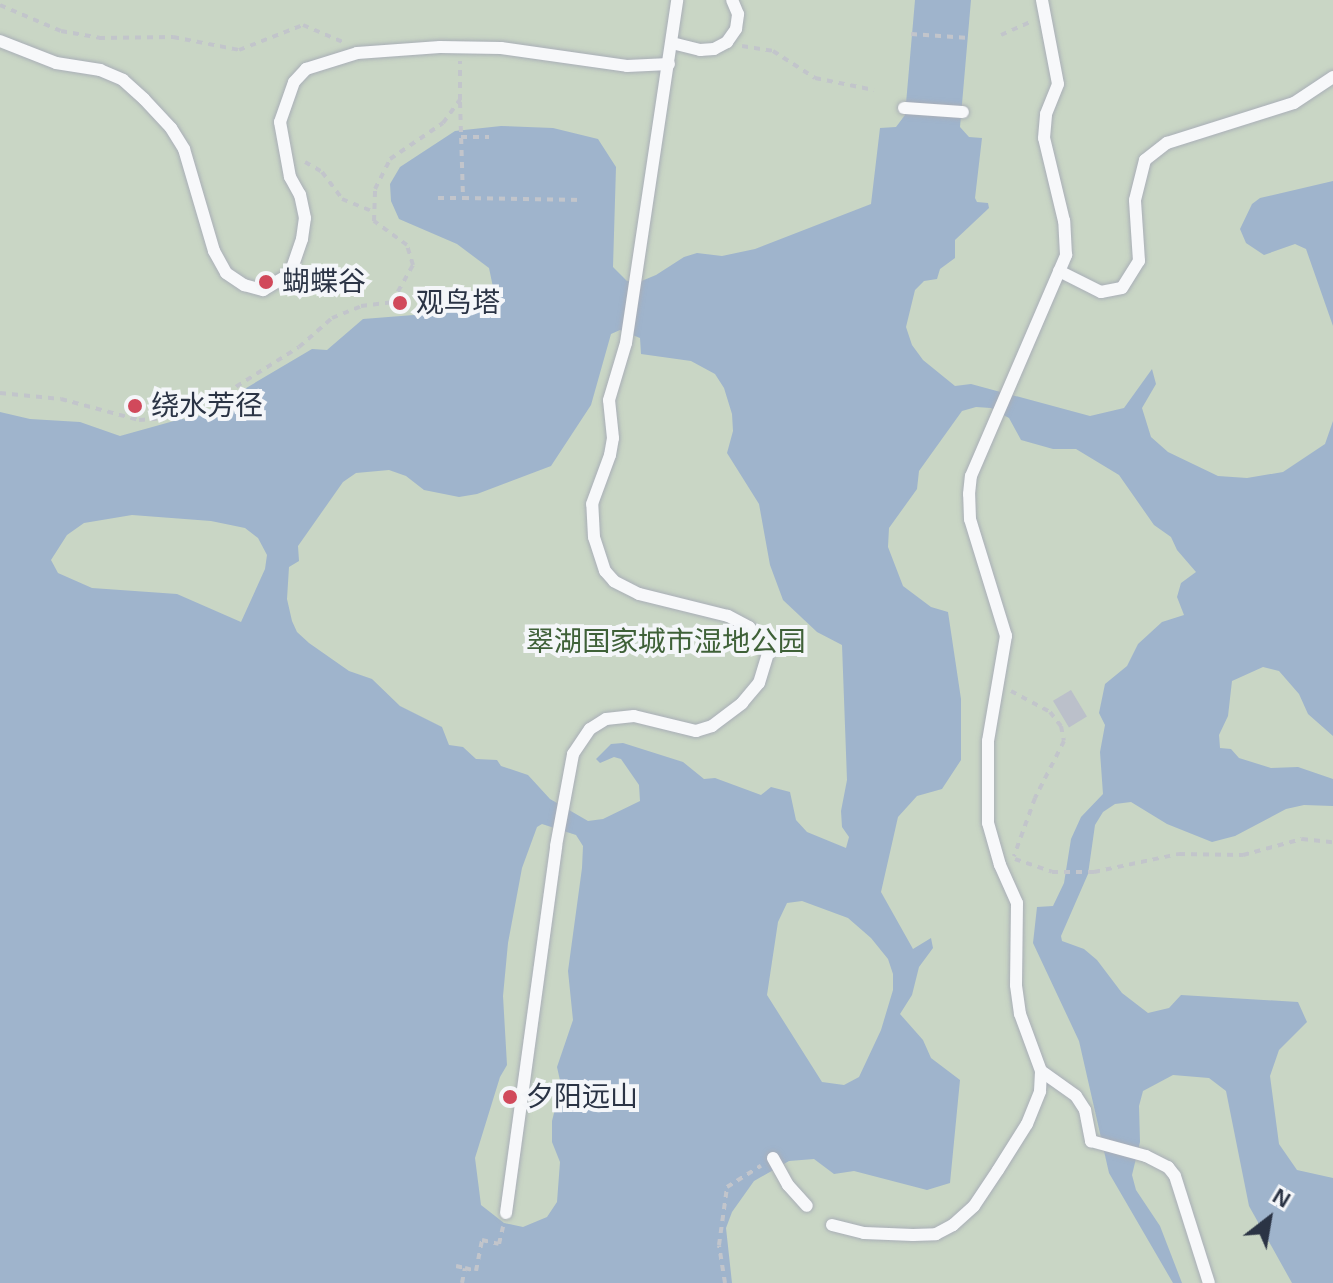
<!DOCTYPE html>
<html>
<head>
<meta charset="utf-8">
<style>
  body { margin:0 }
  #map { position:relative; width:1333px; height:1283px; overflow:hidden; background:#e4e7ec; font-family:Arial,"Noto Sans SC",sans-serif }
  div>[style] { position:absolute }
  .green>* { inset:0; background:#c9d6c5; transform-origin:0 0 }
  .water>* { inset:0; background:#9fb4cc }
  .building>* { inset:0; background:#bbc0ca; transform-origin:0 0 }
  .path>* { height:4px; margin-top:-2px; transform-origin:0; background:repeating-linear-gradient(90deg,#c2c5cb 0 6px,transparent 0 12px) }
  .roads { filter:drop-shadow(0 0 2px #a9aeb7) drop-shadow(0 0 2px #a9aeb7) }
  .service>* { height:12px; margin:-6px; padding:0 6px; transform-origin:6px; border-radius:6px; background:#f7f8fa }
  .dots>* { width:22px; height:22px; translate:-50% -50%; box-sizing:border-box; border:4px solid #f4f6f9; border-radius:50% }
  span { translate:-50% -50%; white-space:nowrap; text-align:center; line-height:1.15; -webkit-text-stroke:8px #f4f6f9; paint-order:stroke }
  .poi-label { font-size:28px; color:#2b3445 }
  .left { translate:0 -50%; text-align:left }
  .park-label { font-size:28px; color:#3f6138 }
  .north { position:absolute; left:1229px; top:1179px; width:80px; height:80px; -webkit-text-stroke:6px #f4f6f9; paint-order:stroke; rotate:31deg; font-size:22px; font-weight:700; line-height:32px; text-align:center; color:#2b3445 }
  .north::after { content:''; display:block; margin:auto; width:28px; height:36px; background:#2b3445; clip-path:polygon(50% 0,100% 100%,50% 72%,0 100%) }
</style>
</head>
<body>
<div id="map">
  <div class="green">
    <i style="left:0;top:0;width:1333px;height:1283px"></i>
  </div>
  <div class="water">
    <i style="clip-path:polygon(evenodd,915px 0,971px 0,960px 127px,969px 137px,982px 138px,975px 198px,977px 202px,988px 203px,989px 208px,955px 240px,955px 258px,940px 269px,937px 279px,924px 281px,915px 290px,906px 327px,912px 345px,923px 360px,955px 386px,971px 384px,1090px 416px,1124px 408px,1152px 369px,1156px 384px,1142px 408px,1151px 437px,1168px 452px,1218px 476px,1247px 478px,1283px 472px,1325px 444px,1333px 421px,1333px 736px,1308px 714px,1299px 694px,1279px 671px,1263px 667px,1232px 681px,1228px 716px,1219px 735px,1220px 748px,1231px 749px,1239px 758px,1271px 768px,1298px 767px,1333px 779px,1333px 806px,1304px 805px,1286px 809px,1235px 836px,1212px 842px,1167px 824px,1131px 802px,1115px 804px,1103px 812px,1095px 825px,1088px 874px,1061px 936px,1062px 941px,1084px 949px,1097px 960px,1122px 993px,1148px 1013px,1169px 1008px,1181px 995px,1298px 1002px,1307px 1022px,1279px 1050px,1270px 1076px,1279px 1144px,1297px 1170px,1333px 1178px,1333px 1283px,1292px 1283px,1249px 1206px,1226px 1091px,1209px 1078px,1173px 1075px,1143px 1091px,1139px 1106px,1140px 1142px,1132px 1175px,1136px 1190px,1160px 1226px,1182px 1283px,1173px 1283px,1109px 1173px,1079px 1041px,1033px 943px,1037px 907px,1053px 906px,1064px 883px,1071px 839px,1081px 817px,1103px 794px,1100px 752px,1105px 725px,1099px 713px,1105px 684px,1127px 666px,1138px 644px,1162px 622px,1184px 615px,1177px 597px,1181px 583px,1196px 572px,1177px 550px,1171px 537px,1154px 525px,1119px 475px,1076px 449px,1053px 449px,1021px 440px,1009px 418px,991px 408px,976px 407px,962px 411px,919px 471px,917px 489px,889px 528px,888px 547px,903px 586px,931px 607px,948px 612px,961px 699px,961px 760px,942px 789px,917px 796px,898px 817px,881px 892px,913px 949px,931px 938px,933px 948px,919px 967px,912px 995px,900px 1014px,923px 1040px,931px 1058px,960px 1080px,950px 1183px,927px 1190px,854px 1171px,834px 1174px,814px 1159px,789px 1161px,754px 1181px,732px 1212px,726px 1228px,732px 1283px,0 1283px,0 412px,30px 419px,80px 422px,120px 436px,181px 419px,192px 420px,312px 349px,327px 350px,363px 319px,452px 312px,485px 299px,493px 287px,489px 268px,457px 244px,399px 219px,391px 201px,390px 184px,400px 167px,455px 131px,501px 126px,553px 128px,598px 139px,616px 167px,613px 267px,627px 281px,639px 282px,656px 275px,684px 257px,697px 253px,722px 256px,755px 249px,871px 204px,880px 128px,896px 127px,905px 115px,915px 0,620px 330px,640px 338px,641px 354px,691px 361px,715px 374px,724px 388px,732px 414px,733px 431px,727px 453px,759px 504px,770px 565px,783px 600px,817px 632px,842px 645px,847px 780px,841px 811px,842px 827px,849px 837px,846px 848px,807px 832px,796px 820px,790px 792px,771px 787px,761px 795px,715px 778px,704px 779px,683px 762px,623px 743px,611px 744px,596px 759px,600px 763px,614px 757px,621px 759px,639px 785px,640px 801px,603px 819px,588px 821px,550px 799px,528px 775px,501px 766px,497px 760px,476px 759px,463px 747px,449px 745px,442px 727px,400px 706px,372px 679px,349px 671px,309px 643px,297px 632px,292px 621px,287px 599px,289px 567px,299px 561px,298px 546px,343px 482px,356px 473px,389px 470px,406px 476px,424px 490px,459px 497px,477px 494px,551px 466px,591px 405px,611px 334px,620px 330px,915px 0,132px 515px,211px 521px,245px 528px,258px 538px,267px 555px,265px 569px,241px 622px,177px 594px,92px 588px,58px 573px,51px 560px,67px 535px,84px 523px,132px 515px,915px 0,542px 824px,576px 835px,583px 846px,582px 868px,568px 971px,573px 1020px,557px 1067px,561px 1085px,552px 1121px,552px 1142px,560px 1162px,557px 1202px,547px 1217px,523px 1227px,504px 1223px,481px 1205px,475px 1158px,500px 1077px,507px 1065px,503px 996px,508px 943px,522px 868px,537px 827px,542px 824px,915px 0,802px 901px,848px 918px,871px 938px,888px 959px,893px 974px,893px 990px,881px 1030px,859px 1077px,844px 1085px,822px 1082px,767px 995px,778px 922px,787px 903px,802px 901px)"></i>
    <i style="clip-path:polygon(1333px 181px,1333px 326px,1306px 249px,1295px 244px,1264px 255px,1246px 243px,1240px 229px,1252px 204px,1260px 198px)"></i>
  </div>
  <div class="building">
    <i style="left:1071px;top:690px;width:31px;height:21px;rotate:59deg"></i>
  </div>
  <div class="path">
    <i style="left:0;top:5px;width:66px;rotate:23.1deg"></i>
    <i style="left:61px;top:31px;width:39px;rotate:10deg"></i>
    <i style="left:99px;top:38px;width:74px;rotate:-0.8deg"></i>
    <i style="left:173px;top:37px;width:67px;rotate:11.1deg"></i>
    <i style="left:239px;top:50px;width:69px;rotate:-21.3deg"></i>
    <i style="left:303px;top:25px;width:43px;rotate:23deg"></i>
    <i style="left:911px;top:34px;width:58px;rotate:3.9deg"></i>
    <i style="left:1001px;top:35px;width:34px;rotate:-24deg"></i>
    <i style="left:742px;top:46px;width:31px;rotate:9deg"></i>
    <i style="left:773px;top:51px;width:50px;rotate:32.7deg"></i>
    <i style="left:815px;top:78px;width:60px;rotate:11.5deg"></i>
    <i style="left:460px;top:102px;width:96px;rotate:88.2deg"></i>
    <i style="left:463px;top:198px;width:120px;rotate:1deg"></i>
    <i style="left:461px;top:137px;width:28px"></i>
    <i style="left:305px;top:162px;width:20px;rotate:30deg"></i>
    <i style="left:322px;top:172px;width:34px;rotate:53deg"></i>
    <i style="left:342px;top:199px;width:32px;rotate:22deg"></i>
    <i style="left:438px;top:198px;width:25px"></i>
    <i style="left:0;top:393px;width:61px;rotate:5.6deg"></i>
    <i style="left:61px;top:399px;width:81px;rotate:15.1deg"></i>
    <i style="left:139px;top:420px;width:26px;rotate:-4deg"></i>
    <i style="left:165px;top:418px;width:66px;rotate:-22.3deg"></i>
    <i style="left:226px;top:393px;width:86px;rotate:-32.2deg"></i>
    <i style="left:299px;top:347px;width:44px;rotate:-41.3deg"></i>
    <i style="left:332px;top:318px;width:31px;rotate:-22deg"></i>
    <i style="left:361px;top:306px;width:31px;rotate:-7deg"></i>
    <i style="left:392px;top:302px;width:43px;rotate:-60.4deg"></i>
    <i style="left:413px;top:265px;width:21px;rotate:-107deg"></i>
    <i style="left:407px;top:245px;width:41px;rotate:-144deg"></i>
    <i style="left:374px;top:221px;width:32px;rotate:-88deg"></i>
    <i style="left:375px;top:189px;width:34px;rotate:-63deg"></i>
    <i style="left:390px;top:159px;width:64px;rotate:-34.2deg"></i>
    <i style="left:443px;top:123px;width:29px;rotate:-54deg"></i>
    <i style="left:460px;top:100px;width:39px;rotate:-90deg"></i>
    <i style="left:1011px;top:691px;width:44px;rotate:28.3deg"></i>
    <i style="left:1050px;top:712px;width:18px;rotate:52deg"></i>
    <i style="left:1061px;top:726px;width:15px;rotate:79deg"></i>
    <i style="left:1064px;top:741px;width:64px;rotate:117deg"></i>
    <i style="left:1035px;top:798px;width:62px;rotate:109.9deg"></i>
    <i style="left:1015px;top:859px;width:39px;rotate:19deg"></i>
    <i style="left:1052px;top:872px;width:42px"></i>
    <i style="left:1094px;top:872px;width:87px;rotate:-12deg"></i>
    <i style="left:1179px;top:854px;width:64px;rotate:0.9deg"></i>
    <i style="left:1243px;top:855px;width:61px;rotate:-15.2deg"></i>
    <i style="left:1302px;top:839px;width:31px;rotate:6deg"></i>
    <i style="left:456px;top:1266px;width:9px;rotate:13deg"></i>
    <i style="left:462px;top:1283px;width:15px;rotate:-79deg"></i>
    <i style="left:465px;top:1268px;width:11px;rotate:15deg"></i>
    <i style="left:476px;top:1271px;width:32px;rotate:-79deg"></i>
    <i style="left:482px;top:1240px;width:17px;rotate:13deg"></i>
    <i style="left:499px;top:1244px;width:18px;rotate:-77deg"></i>
    <i style="left:725px;top:1283px;width:38px;rotate:-99deg"></i>
    <i style="left:719px;top:1245px;width:59px;rotate:-82.1deg"></i>
    <i style="left:727px;top:1187px;width:40px;rotate:-32deg"></i>
  </div>
  <div class="roads">
    <div class="service">
      <i style="left:0;top:41px;width:60px;rotate:21.4deg"></i>
      <i style="left:56px;top:63px;width:45px;rotate:9deg"></i>
      <i style="left:100px;top:70px;width:25px;rotate:23deg"></i>
      <i style="left:123px;top:80px;width:28px;rotate:42deg"></i>
      <i style="left:144px;top:99px;width:40px;rotate:47deg"></i>
      <i style="left:171px;top:128px;width:25px;rotate:58deg"></i>
      <i style="left:184px;top:149px;width:106px;rotate:73.6deg"></i>
      <i style="left:214px;top:251px;width:25px;rotate:61deg"></i>
      <i style="left:226px;top:273px;width:22px;rotate:34deg"></i>
      <i style="left:244px;top:285px;width:20px;rotate:15deg"></i>
      <i style="left:263px;top:290px;width:31px;rotate:-31deg"></i>
      <i style="left:290px;top:274px;width:37px;rotate:-71deg"></i>
      <i style="left:302px;top:239px;width:21px;rotate:-82deg"></i>
      <i style="left:305px;top:218px;width:24px;rotate:-102deg"></i>
      <i style="left:300px;top:195px;width:21px;rotate:-119deg"></i>
      <i style="left:290px;top:177px;width:56px;rotate:-100.3deg"></i>
      <i style="left:280px;top:122px;width:42px;rotate:-70.7deg"></i>
      <i style="left:294px;top:82px;width:18px;rotate:-47deg"></i>
      <i style="left:306px;top:69px;width:53px;rotate:-17.4deg"></i>
      <i style="left:357px;top:53px;width:83px;rotate:-4.1deg"></i>
      <i style="left:440px;top:47px;width:61px;rotate:0.9deg"></i>
      <i style="left:501px;top:48px;width:127px;rotate:8.1deg"></i>
      <i style="left:627px;top:66px;width:42px;rotate:-2.7deg"></i>
      <i style="left:672px;top:43px;width:29px;rotate:14deg"></i>
      <i style="left:700px;top:50px;width:14px;rotate:-4deg"></i>
      <i style="left:714px;top:49px;width:15px;rotate:-28deg"></i>
      <i style="left:727px;top:42px;width:16px;rotate:-55deg"></i>
      <i style="left:736px;top:29px;width:15px;rotate:-82deg"></i>
      <i style="left:738px;top:14px;width:15px;rotate:-113deg"></i>
      <i style="left:904px;top:108px;width:59px;rotate:3.9deg"></i>
      <i style="left:1059px;top:271px;width:47px;rotate:26.6deg"></i>
      <i style="left:1101px;top:292px;width:21px;rotate:-11deg"></i>
      <i style="left:1122px;top:288px;width:32px;rotate:-58deg"></i>
      <i style="left:1139px;top:261px;width:61px;rotate:-93.8deg"></i>
      <i style="left:1135px;top:200px;width:41px;rotate:-76deg"></i>
      <i style="left:1145px;top:160px;width:28px;rotate:-38deg"></i>
      <i style="left:1167px;top:143px;width:133px;rotate:-17.5deg"></i>
      <i style="left:1294px;top:103px;width:47px;rotate:-33.7deg"></i>
      <i style="left:1041px;top:1071px;width:43px;rotate:35.5deg"></i>
      <i style="left:1076px;top:1096px;width:17px;rotate:57deg"></i>
      <i style="left:1085px;top:1110px;width:32px;rotate:79deg"></i>
      <i style="left:1091px;top:1141px;width:57px;rotate:15.3deg"></i>
      <i style="left:1146px;top:1156px;width:25px;rotate:27deg"></i>
      <i style="left:1168px;top:1167px;width:11px;rotate:52deg"></i>
      <i style="left:1175px;top:1176px;width:112px;rotate:72.4deg"></i>
      <i style="left:773px;top:1158px;width:31px;rotate:61deg"></i>
      <i style="left:788px;top:1185px;width:28px;rotate:48deg"></i>
      <i style="left:506px;top:1213px;width:370px;rotate:-82.2deg"></i>
      <i style="left:556px;top:846px;width:94px;rotate:-79.5deg"></i>
      <i style="left:573px;top:754px;width:30px;rotate:-56deg"></i>
      <i style="left:590px;top:729px;width:19px;rotate:-32deg"></i>
      <i style="left:606px;top:719px;width:28px;rotate:-6deg"></i>
      <i style="left:634px;top:716px;width:64px;rotate:13.6deg"></i>
      <i style="left:696px;top:731px;width:17px;rotate:-17deg"></i>
      <i style="left:712px;top:726px;width:38px;rotate:-37deg"></i>
      <i style="left:742px;top:703px;width:26px;rotate:-50deg"></i>
      <i style="left:759px;top:683px;width:31px;rotate:-73deg"></i>
      <i style="left:768px;top:653px;width:32px;rotate:-126deg"></i>
      <i style="left:749px;top:627px;width:24px;rotate:-152deg"></i>
      <i style="left:728px;top:616px;width:92px;rotate:-166.1deg"></i>
      <i style="left:639px;top:594px;width:28px;rotate:-153deg"></i>
      <i style="left:614px;top:581px;width:13px;rotate:-132deg"></i>
      <i style="left:605px;top:571px;width:36px;rotate:-108deg"></i>
      <i style="left:594px;top:537px;width:33px;rotate:-93deg"></i>
      <i style="left:592px;top:504px;width:52px;rotate:-69.8deg"></i>
      <i style="left:610px;top:455px;width:17px;rotate:-80deg"></i>
      <i style="left:613px;top:438px;width:38px;rotate:-96deg"></i>
      <i style="left:609px;top:400px;width:59px;rotate:-73.4deg"></i>
      <i style="left:626px;top:343px;width:347px;rotate:-81.5deg"></i>
      <i style="left:832px;top:1225px;width:33px;rotate:14deg"></i>
      <i style="left:864px;top:1233px;width:49px;rotate:2.3deg"></i>
      <i style="left:913px;top:1235px;width:23px;rotate:-2deg"></i>
      <i style="left:936px;top:1234px;width:19px;rotate:-28deg"></i>
      <i style="left:953px;top:1225px;width:28px;rotate:-42deg"></i>
      <i style="left:974px;top:1206px;width:43px;rotate:-56.3deg"></i>
      <i style="left:998px;top:1170px;width:54px;rotate:-57.8deg"></i>
      <i style="left:1027px;top:1124px;width:35px;rotate:-68deg"></i>
      <i style="left:1040px;top:1091px;width:20px;rotate:-87deg"></i>
      <i style="left:1041px;top:1071px;width:61px;rotate:-110.2deg"></i>
      <i style="left:1020px;top:1014px;width:29px;rotate:-98deg"></i>
      <i style="left:1016px;top:985px;width:82px;rotate:-89.3deg"></i>
      <i style="left:1017px;top:903px;width:42px;rotate:-114.1deg"></i>
      <i style="left:1000px;top:865px;width:44px;rotate:-105.9deg"></i>
      <i style="left:988px;top:823px;width:82px;rotate:-90deg"></i>
      <i style="left:988px;top:741px;width:107px;rotate:-80.3deg"></i>
      <i style="left:1006px;top:636px;width:122px;rotate:-107.1deg"></i>
      <i style="left:970px;top:519px;width:25px;rotate:-92deg"></i>
      <i style="left:969px;top:494px;width:18px;rotate:-84deg"></i>
      <i style="left:971px;top:476px;width:241px;rotate:-66.7deg"></i>
      <i style="left:1066px;top:255px;width:34px;rotate:-93deg"></i>
      <i style="left:1064px;top:221px;width:85px;rotate:-103.5deg"></i>
      <i style="left:1044px;top:138px;width:24px;rotate:-85deg"></i>
      <i style="left:1046px;top:114px;width:32px;rotate:-68deg"></i>
      <i style="left:1058px;top:84px;width:86px;rotate:-100.8deg"></i>
    </div>
  </div>
  <div class="dots">
    <i style="left:266px;top:282px;background:#d1495b"></i>
    <i style="left:400px;top:303px;background:#d1495b"></i>
    <i style="left:135px;top:406px;background:#d1495b"></i>
    <i style="left:510px;top:1097px;background:#d1495b"></i>
  </div>
  <div class="poi-label">
    <span class="left" style="left:282px;top:282px">蝴蝶谷</span>
    <span class="left" style="left:416px;top:303px">观鸟塔</span>
    <span class="left" style="left:151px;top:406px">绕水芳径</span>
    <span class="left" style="left:526px;top:1097px">夕阳远山</span>
  </div>
  <div class="park-label">
    <span style="left:666px;top:642px">翠湖国家城市湿地公园</span>
  </div>
  <div class="north">N</div>
</div>
</body>
</html>
